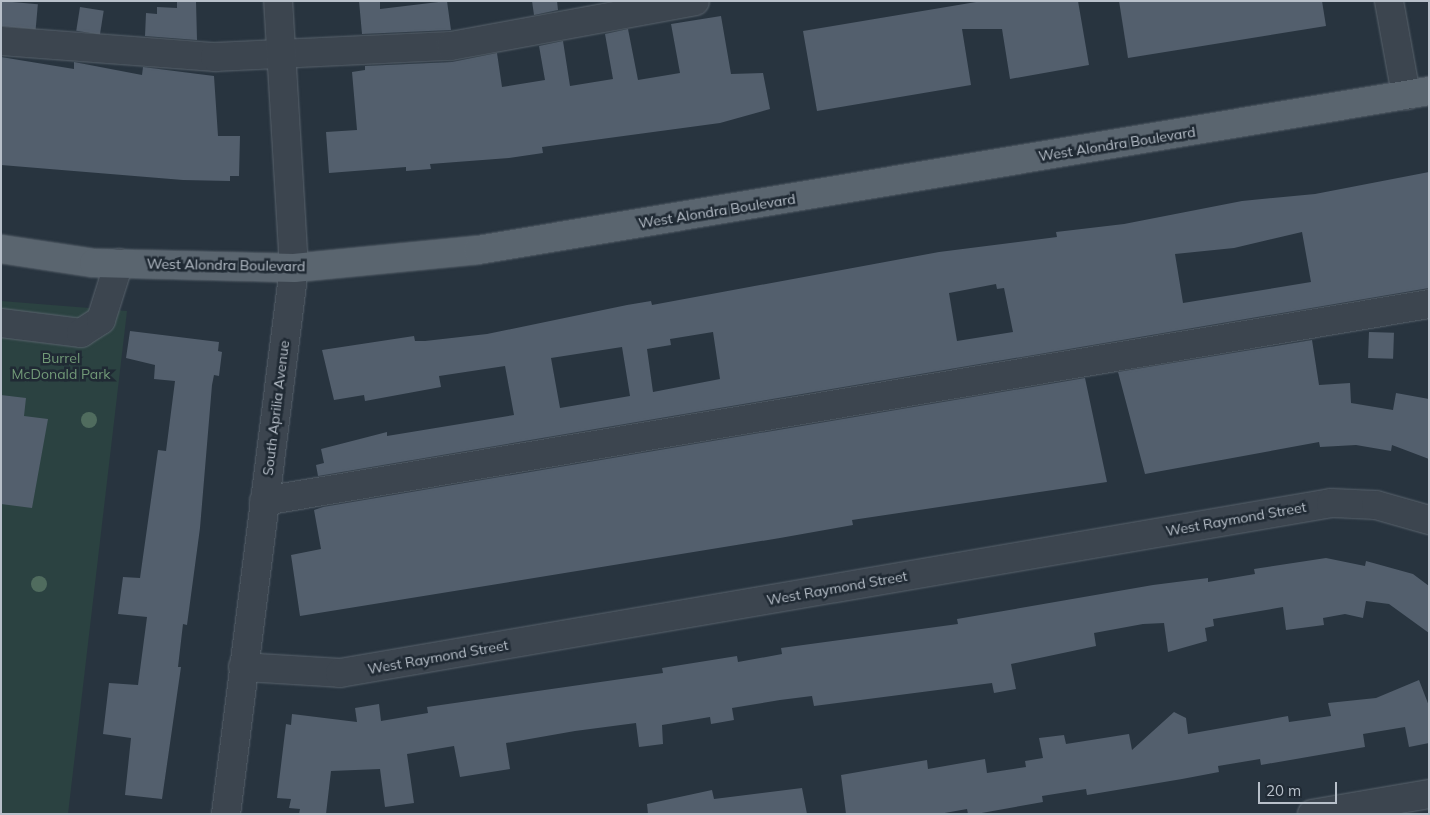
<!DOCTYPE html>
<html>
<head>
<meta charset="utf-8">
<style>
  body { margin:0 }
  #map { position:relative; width:1430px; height:815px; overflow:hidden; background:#28343f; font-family:Mulish,sans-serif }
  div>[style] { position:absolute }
  .green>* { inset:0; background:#2b4241 }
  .building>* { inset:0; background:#535f6d; transform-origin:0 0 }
  .roads { filter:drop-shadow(0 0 1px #59636d) drop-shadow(0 0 1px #59636d) }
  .minor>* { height:28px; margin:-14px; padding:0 14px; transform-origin:14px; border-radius:14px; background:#3c454f }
  .major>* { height:28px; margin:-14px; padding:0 14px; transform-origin:14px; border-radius:14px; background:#5a656f }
  .trees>* { width:16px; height:16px; margin:-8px; border-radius:50%; background:#506c5e }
  span { translate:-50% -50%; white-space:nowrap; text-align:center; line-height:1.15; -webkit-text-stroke:5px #202a34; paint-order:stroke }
  .street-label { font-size:14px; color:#b8c0ca }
  .park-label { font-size:14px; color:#719977 }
  .frame { position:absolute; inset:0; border:2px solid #b8c0ca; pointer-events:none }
  .scale { position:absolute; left:1258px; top:782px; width:79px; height:22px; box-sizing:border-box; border:2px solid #b8c0ca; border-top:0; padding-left:6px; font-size:15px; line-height:18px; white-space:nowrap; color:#b8c0ca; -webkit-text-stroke:4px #202a34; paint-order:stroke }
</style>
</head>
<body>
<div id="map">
  <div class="green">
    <i style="clip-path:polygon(1px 301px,127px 311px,68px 814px,1px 814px)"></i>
  </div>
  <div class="building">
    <i style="left:1px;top:1px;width:37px;height:25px;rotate:5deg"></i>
    <i style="clip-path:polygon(177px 1px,196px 1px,197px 40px,145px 36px,146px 13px,157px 14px,157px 7px,177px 8px)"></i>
    <i style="clip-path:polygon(359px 1px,380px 1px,380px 9px,447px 1px,451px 30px,362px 34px)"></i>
    <i style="clip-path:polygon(532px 1px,557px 1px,558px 10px,534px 15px)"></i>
    <i style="clip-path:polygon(982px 1px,1078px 1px,1089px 65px,1010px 79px,1002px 29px,962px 29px,971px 85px,817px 111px,803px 31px)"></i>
    <i style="clip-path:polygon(1119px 1px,1322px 1px,1326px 26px,1128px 58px)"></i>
    <i style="left:80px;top:7px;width:24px;height:24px;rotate:9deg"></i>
    <i style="clip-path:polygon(721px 16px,731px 74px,763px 73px,770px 109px,720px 123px,542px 147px,543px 153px,509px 158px,430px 164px,431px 169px,406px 171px,406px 167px,329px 173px,326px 132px,357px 130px,352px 72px,365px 70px,365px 66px,452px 62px,497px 53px,502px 87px,545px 80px,539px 46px,563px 41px,570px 86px,613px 79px,605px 34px,628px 29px,638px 80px,680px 73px,671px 24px)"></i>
    <i style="clip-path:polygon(1px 57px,74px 69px,74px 62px,142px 75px,143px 67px,214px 76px,218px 136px,240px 136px,239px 176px,230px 176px,230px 181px,183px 180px,1px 165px)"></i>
    <i style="clip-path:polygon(evenodd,1429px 172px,1429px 288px,318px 476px,316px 465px,324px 463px,321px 449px,387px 432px,387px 436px,514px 415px,505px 366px,439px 376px,441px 387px,365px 401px,364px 395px,334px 400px,322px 350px,414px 336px,415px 341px,425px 341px,487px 334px,627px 305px,651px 301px,652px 305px,939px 252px,1057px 237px,1056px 232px,1124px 224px,1242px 201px,1315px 194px,1429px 172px,1302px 232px,1311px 282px,1183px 303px,1175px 254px,1234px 248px,1302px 232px,1429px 172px,996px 284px,997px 289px,1004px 288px,1013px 332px,957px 341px,949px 293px,996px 284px,1429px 172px,713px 332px,720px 379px,653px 392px,647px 349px,671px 345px,670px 339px,713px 332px,1429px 172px,622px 347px,630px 396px,560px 408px,551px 358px,622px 347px)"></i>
    <i style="clip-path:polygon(130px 331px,219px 342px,218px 351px,222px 352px,219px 376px,214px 375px,212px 385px,200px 528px,187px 625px,183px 624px,178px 667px,181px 667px,162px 799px,125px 795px,131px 738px,103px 734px,109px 683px,138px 685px,147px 617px,118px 614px,123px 577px,140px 578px,158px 450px,166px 451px,175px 381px,154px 379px,155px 365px,126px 358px)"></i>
    <i style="left:1369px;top:332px;width:25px;height:26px;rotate:2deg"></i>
    <i style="clip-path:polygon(1312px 340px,1319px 385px,1350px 383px,1351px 403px,1393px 410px,1396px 393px,1429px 399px,1429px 459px,1392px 445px,1391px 451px,1356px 445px,1320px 447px,1319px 442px,1145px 474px,1118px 372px)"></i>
    <i style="clip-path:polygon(1085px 378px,1107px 482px,852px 520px,853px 525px,780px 538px,300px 616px,291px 555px,321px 549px,314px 510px,323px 507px)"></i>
    <i style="clip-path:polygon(1px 395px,26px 398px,24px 416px,48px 419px,32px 508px,1px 504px)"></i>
    <i style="clip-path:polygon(1326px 558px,1365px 566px,1366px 561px,1413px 574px,1429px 586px,1429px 633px,1389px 604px,1366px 601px,1363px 618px,1345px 614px,1323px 618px,1324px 625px,1286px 630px,1283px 607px,1213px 619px,1214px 626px,1205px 628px,1207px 641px,1168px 652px,1164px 623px,1143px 624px,1094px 633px,1096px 646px,1011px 664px,1016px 689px,994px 693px,992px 683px,814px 706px,812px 696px,780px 700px,732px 708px,734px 720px,711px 724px,710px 717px,662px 725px,663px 744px,639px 747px,636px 723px,575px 731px,506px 743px,510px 769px,460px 777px,454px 746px,407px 754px,414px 803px,385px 807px,380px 769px,331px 771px,326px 814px,299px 814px,300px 809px,289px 808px,291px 799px,277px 798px,286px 724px,291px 725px,292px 714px,357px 722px,355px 708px,379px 704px,381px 721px,428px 713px,427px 707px,663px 673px,662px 668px,737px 656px,738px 662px,782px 654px,781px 648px,958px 624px,957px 619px,1153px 585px,1208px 578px,1208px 582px,1255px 574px,1254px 569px)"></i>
    <i style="clip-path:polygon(1419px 680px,1429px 706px,1429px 743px,1409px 747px,1405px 727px,1363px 734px,1365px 747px,1261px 765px,1260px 759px,1218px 766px,1219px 772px,1182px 779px,1087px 795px,1086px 789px,1042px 796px,1043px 802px,976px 814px,968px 814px,967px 809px,939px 814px,846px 814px,841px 775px,927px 760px,928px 769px,985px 759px,987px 773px,1026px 767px,1025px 761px,1043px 758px,1039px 738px,1064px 735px,1066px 744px,1129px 734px,1132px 750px,1174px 712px,1186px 718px,1188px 734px,1288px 716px,1289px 722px,1331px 716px,1328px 703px,1376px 698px)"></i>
    <i style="clip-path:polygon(802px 788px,807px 814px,648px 814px,647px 804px,712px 790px,714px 799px)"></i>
  </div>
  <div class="roads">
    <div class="minor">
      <i style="left:1389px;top:1px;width:96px;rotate:79.7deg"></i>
      <i style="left:1px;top:41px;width:215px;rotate:4.3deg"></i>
      <i style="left:215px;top:57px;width:236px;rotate:-2.7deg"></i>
      <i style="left:451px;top:46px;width:248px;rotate:-10.4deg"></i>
      <i style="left:1px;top:323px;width:81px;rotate:7.1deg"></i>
      <i style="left:81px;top:333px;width:24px;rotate:-33deg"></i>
      <i style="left:101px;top:320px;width:60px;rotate:-72.5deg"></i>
      <i style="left:264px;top:501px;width:1182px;rotate:-9.6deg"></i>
      <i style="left:243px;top:667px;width:97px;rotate:3.5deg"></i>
      <i style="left:340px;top:673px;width:1005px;rotate:-9.73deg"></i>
      <i style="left:1331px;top:503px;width:45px;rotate:2.5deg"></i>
      <i style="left:1376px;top:505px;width:55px;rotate:15.8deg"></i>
      <i style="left:226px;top:814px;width:550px;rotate:-82.9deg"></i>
      <i style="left:294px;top:268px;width:267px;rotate:-93.4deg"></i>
      <i style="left:1312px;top:814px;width:119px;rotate:-9.7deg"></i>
    </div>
    <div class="major">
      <i style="left:1px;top:249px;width:94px;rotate:8.6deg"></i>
      <i style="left:94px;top:263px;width:200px;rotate:1.4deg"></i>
      <i style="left:294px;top:268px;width:185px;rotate:-5.6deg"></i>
      <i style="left:478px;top:250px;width:964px;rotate:-9.49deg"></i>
    </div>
  </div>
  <div class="trees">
    <i style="left:89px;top:420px"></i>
    <i style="left:39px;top:584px"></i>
  </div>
  <div class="street-label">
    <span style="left:1117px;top:144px;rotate:-9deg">West Alondra Boulevard</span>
    <span style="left:717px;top:211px;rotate:-9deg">West Alondra Boulevard</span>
    <span style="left:226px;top:265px;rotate:1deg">West Alondra Boulevard</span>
    <span style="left:276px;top:408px;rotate:-83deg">South Aprilia Avenue</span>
    <span style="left:1236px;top:519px;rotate:-10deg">West Raymond Street</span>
    <span style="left:837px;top:588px;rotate:-10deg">West Raymond Street</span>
    <span style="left:438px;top:657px;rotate:-10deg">West Raymond Street</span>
  </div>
  <div class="park-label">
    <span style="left:61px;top:366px">Burrel<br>McDonald Park</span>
  </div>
  <div class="frame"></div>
  <div class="scale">20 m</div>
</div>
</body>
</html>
